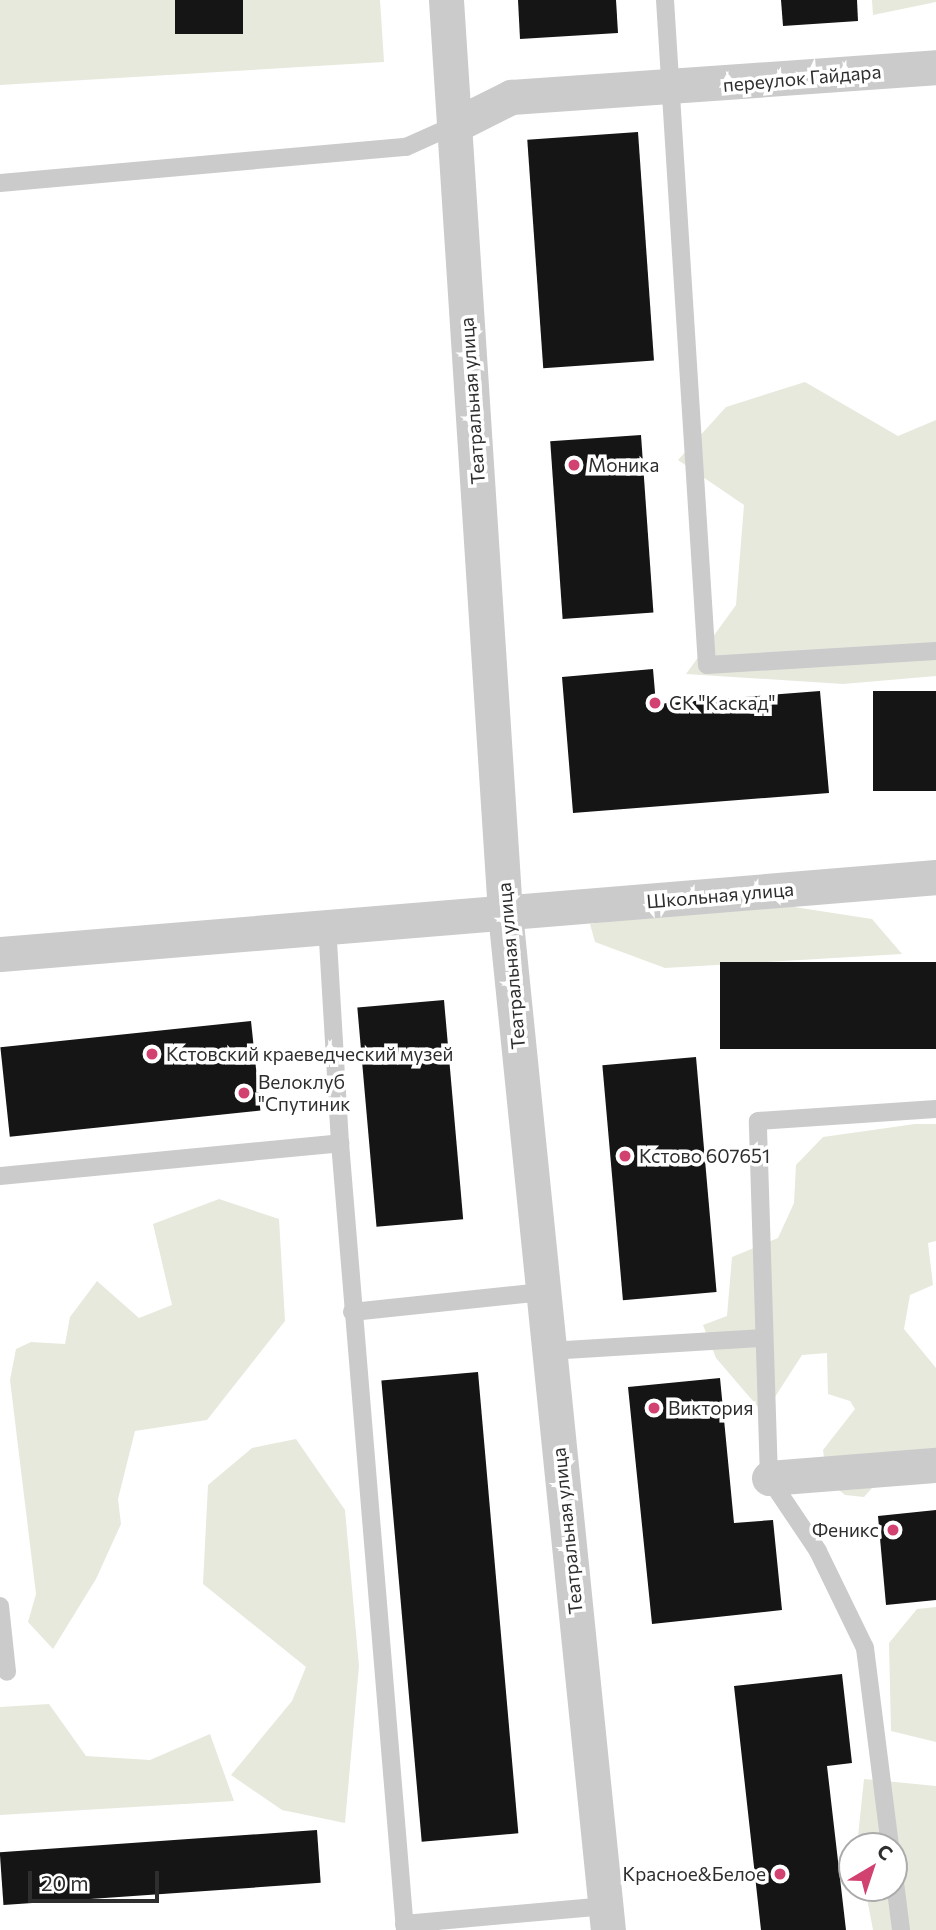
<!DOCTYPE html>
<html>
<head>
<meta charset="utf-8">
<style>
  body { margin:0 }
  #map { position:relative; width:936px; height:1930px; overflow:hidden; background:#fff; font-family:Commissioner,sans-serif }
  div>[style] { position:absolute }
  .green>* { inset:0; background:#e7e9dd }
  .building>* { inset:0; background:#151515; transform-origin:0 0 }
  .lane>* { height:18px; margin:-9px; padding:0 9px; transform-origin:9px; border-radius:9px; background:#cbcbcb }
  .street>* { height:35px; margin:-17.5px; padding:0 17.5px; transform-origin:17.5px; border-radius:17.5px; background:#cbcbcb }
  .dots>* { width:19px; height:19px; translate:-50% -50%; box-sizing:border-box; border:4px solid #fff; border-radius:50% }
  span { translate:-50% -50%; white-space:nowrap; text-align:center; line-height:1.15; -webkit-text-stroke:7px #fff; paint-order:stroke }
  .street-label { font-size:19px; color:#2e2e2e }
  .poi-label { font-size:19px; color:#2e2e2e }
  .left { translate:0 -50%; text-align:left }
  .right { translate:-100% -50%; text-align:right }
  .north { position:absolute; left:838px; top:1832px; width:70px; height:70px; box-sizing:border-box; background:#fff; border:2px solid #ababab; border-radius:50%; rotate:39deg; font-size:19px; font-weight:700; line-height:28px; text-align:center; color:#2e2e2e }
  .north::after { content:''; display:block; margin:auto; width:24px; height:32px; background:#d24271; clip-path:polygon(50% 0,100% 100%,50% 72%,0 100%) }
  .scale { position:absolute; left:28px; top:1871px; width:131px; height:32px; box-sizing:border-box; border:4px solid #2e2e2e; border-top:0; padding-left:9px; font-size:21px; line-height:24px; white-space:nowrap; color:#2e2e2e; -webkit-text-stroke:5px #fff; paint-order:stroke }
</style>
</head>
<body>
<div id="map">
  <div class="green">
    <i style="clip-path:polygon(0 0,380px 0,384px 62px,0 85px)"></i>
    <i style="clip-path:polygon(872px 0,936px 0,936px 2px,873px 15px)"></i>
    <i style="clip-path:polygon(805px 382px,898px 436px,936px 420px,936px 676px,843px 684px,686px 674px,736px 605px,744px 505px,678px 460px,726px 407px)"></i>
    <i style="clip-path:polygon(701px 907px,794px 907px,872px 919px,902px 954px,665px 968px,595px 942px,590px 924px)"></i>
    <i style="clip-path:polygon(915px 1124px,936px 1124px,936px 1241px,928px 1243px,933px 1285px,910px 1295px,904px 1329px,936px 1368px,936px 1452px,895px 1462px,864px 1497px,845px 1495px,827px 1480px,823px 1450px,855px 1409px,850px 1401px,828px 1394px,827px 1353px,802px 1355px,764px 1414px,716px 1358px,703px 1325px,727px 1316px,732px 1257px,778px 1238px,794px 1203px,796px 1165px,823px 1137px)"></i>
    <i style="clip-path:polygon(219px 1199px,279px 1219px,285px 1321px,207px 1420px,135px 1431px,118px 1499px,121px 1524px,96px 1579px,53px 1649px,28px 1622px,36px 1594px,10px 1380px,16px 1349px,31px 1342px,65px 1344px,70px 1317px,97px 1281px,139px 1318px,172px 1305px,153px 1224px)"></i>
    <i style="clip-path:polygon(296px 1439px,345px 1510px,359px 1666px,345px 1823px,282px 1810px,231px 1775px,292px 1701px,306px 1667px,203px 1584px,208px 1485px,252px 1448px)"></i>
    <i style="clip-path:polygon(936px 1607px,936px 1742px,891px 1731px,889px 1643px,917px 1609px)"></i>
    <i style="clip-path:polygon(49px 1704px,86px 1756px,150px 1760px,210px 1734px,234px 1801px,0 1815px,0 1707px)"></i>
    <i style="clip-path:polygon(864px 1779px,936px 1786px,936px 1930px,873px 1930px,865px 1888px,894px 1888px,894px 1846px,857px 1846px)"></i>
  </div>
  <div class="building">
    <i style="left:175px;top:0;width:68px;height:34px"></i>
    <i style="clip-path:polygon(518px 0,616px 0,618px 33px,520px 39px)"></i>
    <i style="clip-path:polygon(781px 0,857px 0,858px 21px,783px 26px)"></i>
    <i style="left:638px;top:132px;width:229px;height:111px;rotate:86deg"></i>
    <i style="left:641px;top:435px;width:178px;height:91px;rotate:86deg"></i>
    <i style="clip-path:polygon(653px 669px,656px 704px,820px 691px,829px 793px,573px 813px,562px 677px)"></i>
    <i style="left:936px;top:691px;width:100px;height:63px;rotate:90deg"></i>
    <i style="left:936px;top:962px;width:87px;height:216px;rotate:90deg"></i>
    <i style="left:444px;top:1000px;width:220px;height:87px;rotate:85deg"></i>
    <i style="left:251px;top:1021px;width:90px;height:252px;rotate:84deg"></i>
    <i style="left:696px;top:1057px;width:236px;height:94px;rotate:85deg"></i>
    <i style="left:478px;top:1372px;width:463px;height:97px;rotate:85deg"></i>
    <i style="clip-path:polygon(720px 1378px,734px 1523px,773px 1520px,782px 1610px,652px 1624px,628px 1387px)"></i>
    <i style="clip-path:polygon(936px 1510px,936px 1600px,886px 1605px,878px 1516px)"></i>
    <i style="clip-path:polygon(842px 1674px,852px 1763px,827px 1766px,846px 1930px,761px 1930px,734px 1686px)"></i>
    <i style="left:317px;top:1830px;width:53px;height:318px;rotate:86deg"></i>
  </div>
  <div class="lane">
    <i style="left:665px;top:0;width:666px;rotate:86.39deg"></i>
    <i style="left:707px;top:665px;width:229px;rotate:-3.5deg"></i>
    <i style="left:0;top:183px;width:408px;rotate:-5.1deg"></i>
    <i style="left:406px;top:147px;width:54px;rotate:-24.2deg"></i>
    <i style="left:340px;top:1143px;width:790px;rotate:85.28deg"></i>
    <i style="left:0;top:1176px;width:342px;rotate:-5.5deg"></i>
    <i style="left:340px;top:1143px;width:216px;rotate:-93.4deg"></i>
    <i style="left:352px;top:1312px;width:192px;rotate:-6deg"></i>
    <i style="left:549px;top:1351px;width:215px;rotate:-3.5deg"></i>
    <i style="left:0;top:1606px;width:66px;rotate:83.9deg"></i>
    <i style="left:890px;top:1846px;width:200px;rotate:-97.2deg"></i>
    <i style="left:865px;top:1648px;width:108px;rotate:-115.9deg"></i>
    <i style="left:818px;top:1551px;width:88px;rotate:-123.9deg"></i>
    <i style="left:769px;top:1478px;width:357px;rotate:-91.8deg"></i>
    <i style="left:758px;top:1121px;width:178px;rotate:-3.9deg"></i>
    <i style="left:894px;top:1875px;width:55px;rotate:82.7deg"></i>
    <i style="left:404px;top:1924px;width:203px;rotate:-5.1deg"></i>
  </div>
  <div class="street">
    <i style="left:446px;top:0;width:915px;rotate:86.3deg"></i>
    <i style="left:505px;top:913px;width:1022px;rotate:84.22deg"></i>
    <i style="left:455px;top:125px;width:63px;rotate:-26.6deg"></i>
    <i style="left:511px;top:97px;width:426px;rotate:-4deg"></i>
    <i style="left:0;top:954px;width:939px;rotate:-4.7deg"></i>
    <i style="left:769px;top:1478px;width:168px;rotate:-4.5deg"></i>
  </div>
  <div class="dots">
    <i style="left:574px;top:465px;background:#d24271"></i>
    <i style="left:655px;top:703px;background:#d24271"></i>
    <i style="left:152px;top:1054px;background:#d24271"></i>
    <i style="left:244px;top:1093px;background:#d24271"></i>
    <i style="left:625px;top:1156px;background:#d24271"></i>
    <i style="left:654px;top:1408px;background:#d24271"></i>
    <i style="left:893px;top:1530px;background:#d24271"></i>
    <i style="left:780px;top:1874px;background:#d24271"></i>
  </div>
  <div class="street-label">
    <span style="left:802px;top:78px;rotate:-5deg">переулок Гайдара</span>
    <span style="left:472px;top:401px;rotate:-94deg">Театральная улица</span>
    <span style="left:720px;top:895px;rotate:-5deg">Школьная улица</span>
    <span style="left:511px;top:966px;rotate:-95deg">Театральная улица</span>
    <span style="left:567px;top:1531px;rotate:-96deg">Театральная улица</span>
  </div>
  <div class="poi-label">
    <span class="left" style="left:588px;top:465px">Моника</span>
    <span class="left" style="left:669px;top:703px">СК "Каскад"</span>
    <span class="left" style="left:166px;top:1054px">Кстовский краеведческий музей</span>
    <span class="left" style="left:258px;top:1093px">Велоклуб<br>"Спутиник</span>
    <span class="left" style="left:639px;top:1156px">Кстово 607651</span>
    <span class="left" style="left:668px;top:1408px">Виктория</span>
    <span class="right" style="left:879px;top:1530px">Феникс</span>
    <span class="right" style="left:766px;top:1874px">Красное&amp;Белое</span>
  </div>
  <div class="north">С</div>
  <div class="scale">20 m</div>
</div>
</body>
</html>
